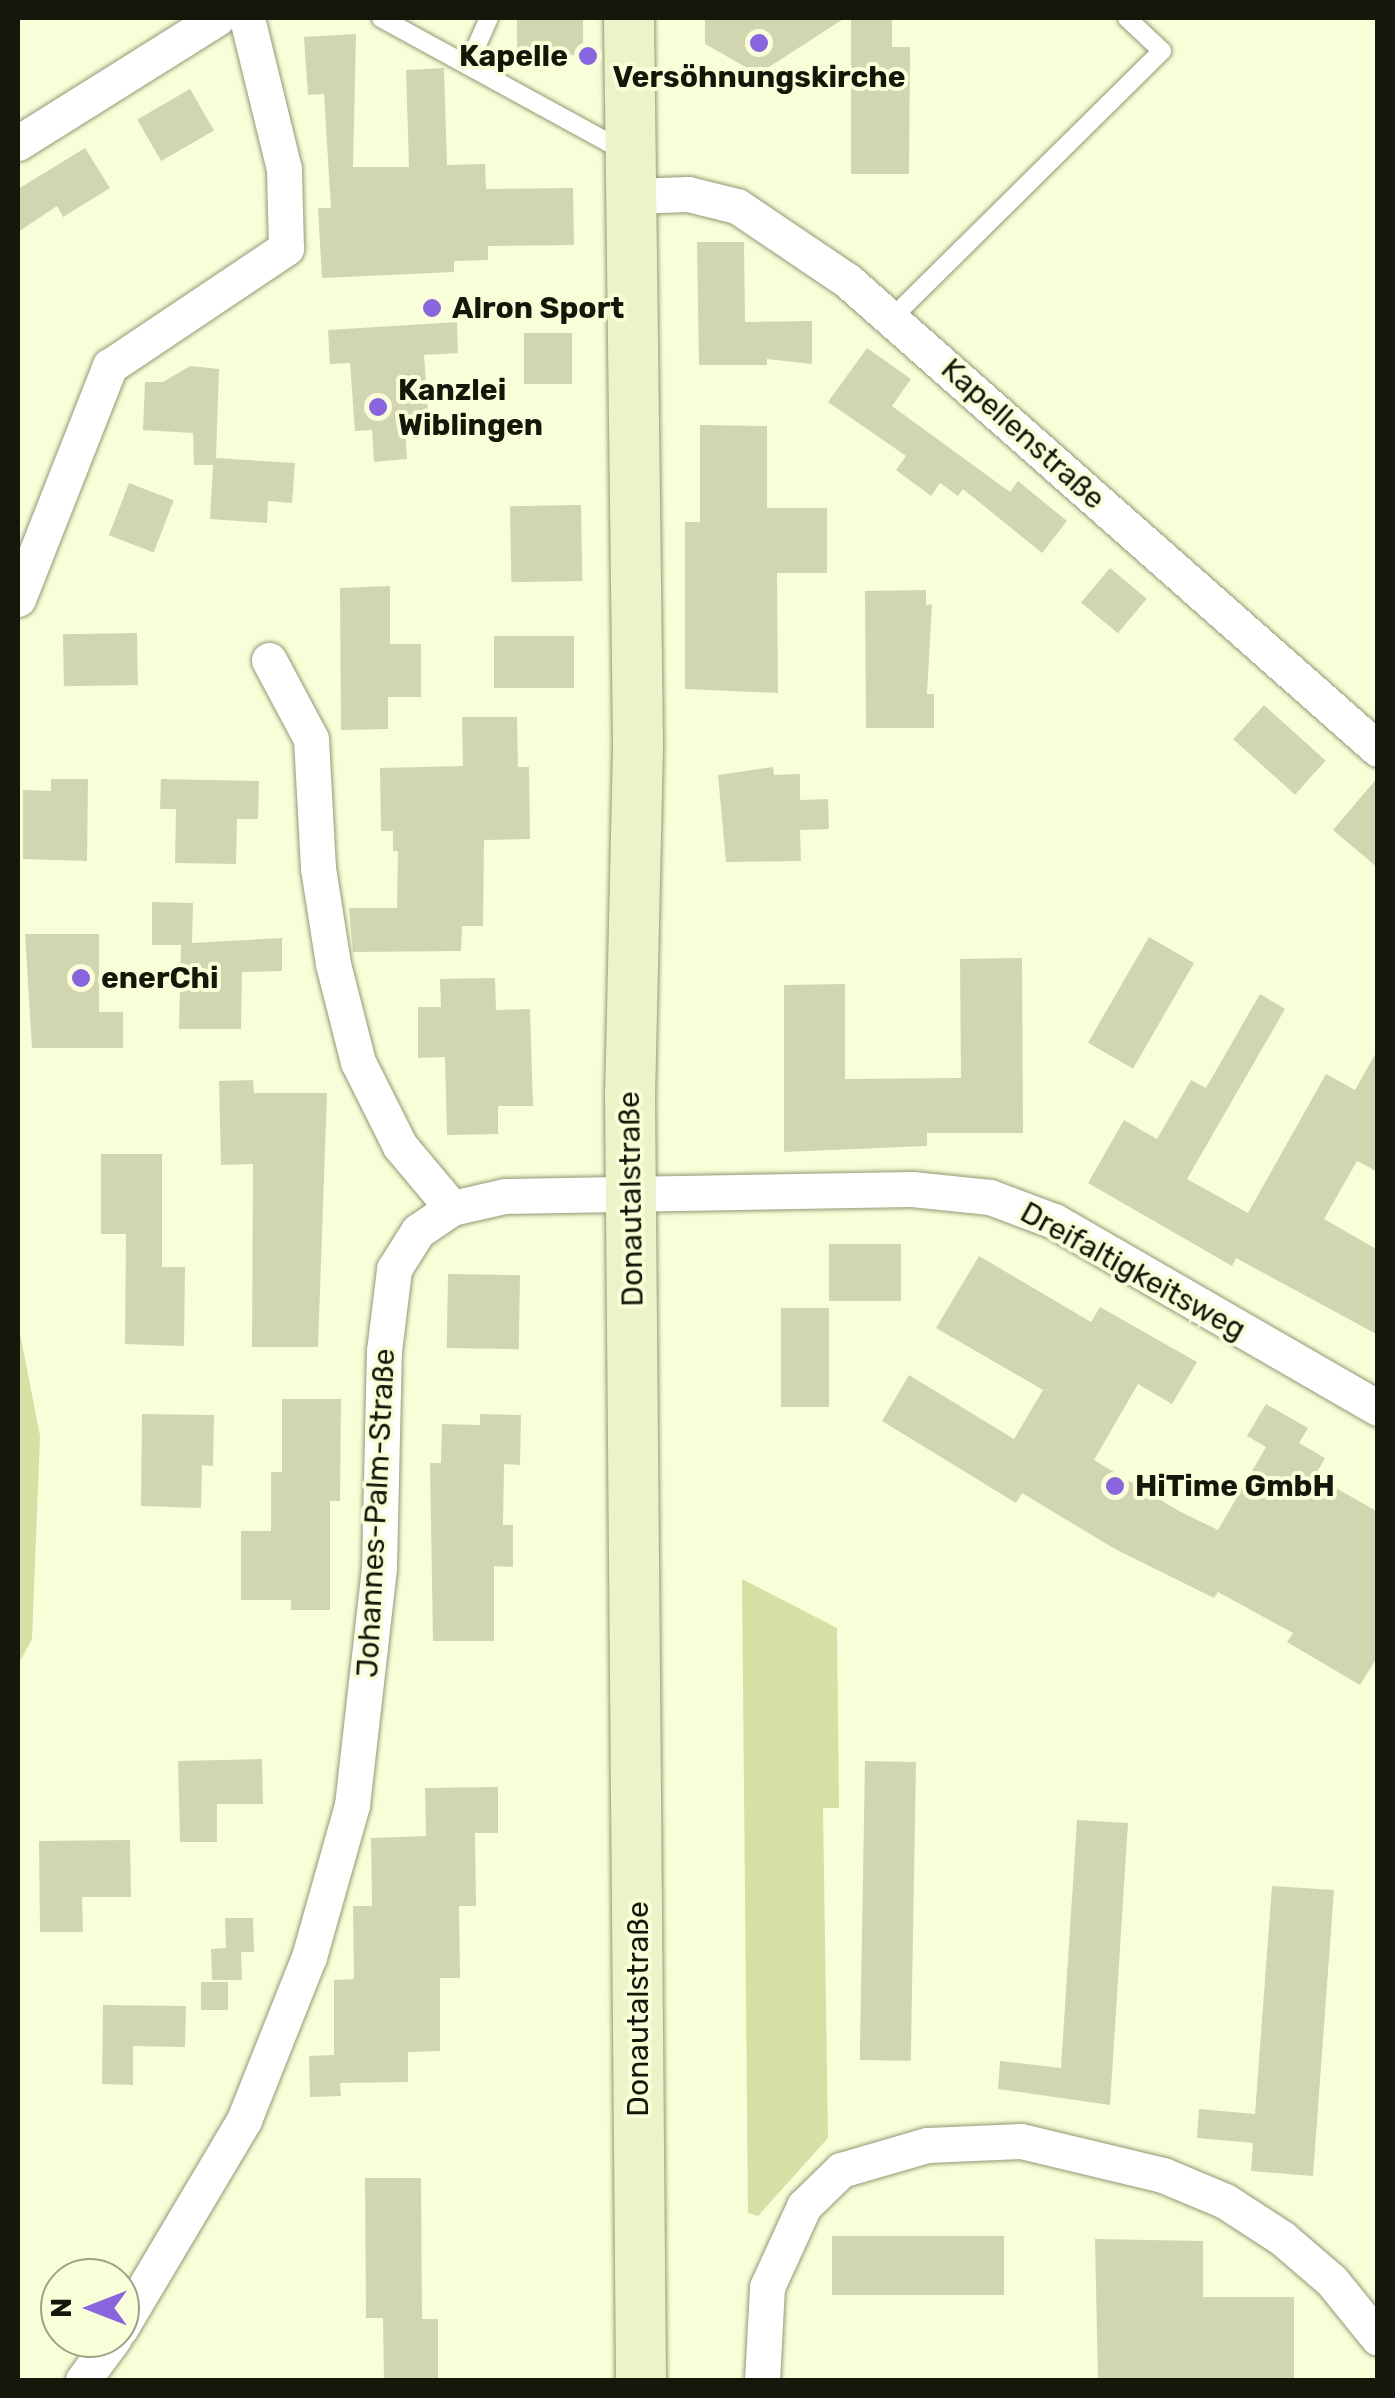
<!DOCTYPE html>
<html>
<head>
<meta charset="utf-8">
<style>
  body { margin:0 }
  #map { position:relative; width:1395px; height:2398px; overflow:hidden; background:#f9fed8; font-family:Rubik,sans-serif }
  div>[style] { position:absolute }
  .green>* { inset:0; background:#d7dfa5 }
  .building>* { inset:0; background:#d1d6b1; transform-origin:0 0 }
  .roads { filter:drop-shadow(0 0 2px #939875) drop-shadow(0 0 2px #939875) }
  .lane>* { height:18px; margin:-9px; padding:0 9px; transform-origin:9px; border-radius:9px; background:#fff }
  .street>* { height:35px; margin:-17.5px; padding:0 17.5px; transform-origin:17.5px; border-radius:17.5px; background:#fff }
  .secondary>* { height:50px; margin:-25px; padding:0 25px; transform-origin:25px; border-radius:25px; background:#eef2c8 }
  .dots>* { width:28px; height:28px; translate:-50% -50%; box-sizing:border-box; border:5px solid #f9fed8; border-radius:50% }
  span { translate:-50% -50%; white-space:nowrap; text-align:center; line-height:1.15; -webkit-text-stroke:8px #f9fed8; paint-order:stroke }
  .poi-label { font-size:30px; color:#16170a; font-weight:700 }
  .right { translate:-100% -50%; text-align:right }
  .left { translate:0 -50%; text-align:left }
  .street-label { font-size:30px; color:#16170a }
  .frame { position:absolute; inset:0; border:20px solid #16170a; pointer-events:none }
  .north { position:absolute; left:40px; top:2258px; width:100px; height:100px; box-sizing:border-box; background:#f9fed8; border:2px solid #9ea286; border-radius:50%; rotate:270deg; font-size:28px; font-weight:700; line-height:40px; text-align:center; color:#16170a }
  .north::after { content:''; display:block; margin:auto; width:35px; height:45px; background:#8964df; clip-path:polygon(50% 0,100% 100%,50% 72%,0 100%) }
</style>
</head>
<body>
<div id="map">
  <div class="green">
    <i style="clip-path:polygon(18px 1323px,40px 1436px,32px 1639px,18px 1665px)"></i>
    <i style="clip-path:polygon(742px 1579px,837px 1628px,839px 1808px,823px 1808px,828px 2138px,758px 2216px,748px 2213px)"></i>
  </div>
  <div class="building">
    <i style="left:517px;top:18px;width:66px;height:37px"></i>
    <i style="clip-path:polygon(705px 18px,845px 18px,758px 74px,705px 44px)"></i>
    <i style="clip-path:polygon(851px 18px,892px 18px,892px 47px,910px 47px,909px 174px,851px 174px)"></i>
    <i style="clip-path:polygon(356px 34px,353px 167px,409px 167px,406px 70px,444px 68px,447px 165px,485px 164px,486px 189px,573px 188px,574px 245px,488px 246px,488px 260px,454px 261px,454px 272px,322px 278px,318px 208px,331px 208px,324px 94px,308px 95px,304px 37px)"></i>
    <i style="left:190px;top:89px;width:48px;height:61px;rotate:60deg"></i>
    <i style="clip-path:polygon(85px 148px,110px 188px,63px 217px,57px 206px,18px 232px,18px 189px)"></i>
    <i style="clip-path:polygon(697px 242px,744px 242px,745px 322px,812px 321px,812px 364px,767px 359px,767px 365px,699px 365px)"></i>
    <i style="clip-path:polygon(457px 322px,458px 353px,424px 355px,429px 427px,405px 429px,407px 459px,374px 462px,372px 430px,355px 431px,350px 363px,330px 364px,328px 330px)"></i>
    <i style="left:524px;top:333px;width:48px;height:51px"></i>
    <i style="clip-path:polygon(867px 348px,911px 379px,892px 406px,1010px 492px,1018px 481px,1067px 521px,1042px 553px,963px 489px,958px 496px,940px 483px,931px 496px,896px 470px,906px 456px,828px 402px)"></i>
    <i style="clip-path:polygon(190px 366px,219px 369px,216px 458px,295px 463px,292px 503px,268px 501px,267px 523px,210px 519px,213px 465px,194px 465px,193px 433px,143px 430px,145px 382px,163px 382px)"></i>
    <i style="clip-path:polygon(700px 425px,767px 426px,767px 508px,827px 508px,827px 573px,777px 573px,778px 693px,685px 689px,685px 522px,700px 522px)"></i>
    <i style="left:129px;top:483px;width:48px;height:56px;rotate:21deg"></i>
    <i style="left:581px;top:505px;width:76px;height:71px;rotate:89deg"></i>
    <i style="left:1110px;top:568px;width:48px;height:45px;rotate:40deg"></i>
    <i style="clip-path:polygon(390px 586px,390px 644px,421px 644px,421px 697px,388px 697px,388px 729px,341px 730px,340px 588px)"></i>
    <i style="clip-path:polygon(926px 590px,926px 605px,932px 604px,927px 694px,934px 694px,934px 728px,866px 728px,865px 591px)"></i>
    <i style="left:137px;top:633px;width:52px;height:74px;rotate:89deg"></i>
    <i style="left:574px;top:636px;width:52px;height:80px;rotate:90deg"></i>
    <i style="left:1264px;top:705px;width:83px;height:46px;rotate:42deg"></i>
    <i style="clip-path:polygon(462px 717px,517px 717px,518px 767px,529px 767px,530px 839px,484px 840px,483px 926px,462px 926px,461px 951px,353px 952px,349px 908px,397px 908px,398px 851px,393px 851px,393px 831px,381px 831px,380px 768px,463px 766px)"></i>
    <i style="clip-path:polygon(773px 767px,774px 775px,800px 774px,800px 800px,828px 799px,829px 829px,800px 830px,801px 861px,726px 862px,718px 775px)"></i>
    <i style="clip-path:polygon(1378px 777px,1378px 868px,1333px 830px)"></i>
    <i style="clip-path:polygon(51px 779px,88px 779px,87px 861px,23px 859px,23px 790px,51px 791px)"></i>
    <i style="clip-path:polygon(161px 779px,259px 781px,258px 819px,237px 819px,236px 864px,175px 863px,176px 809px,160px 809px)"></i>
    <i style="clip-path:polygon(152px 902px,193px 903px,192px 943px,282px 938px,282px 971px,242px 972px,241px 1029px,179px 1029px,181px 945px,152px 945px)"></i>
    <i style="clip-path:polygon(25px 934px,99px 934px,99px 1012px,123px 1012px,123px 1048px,32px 1048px)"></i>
    <i style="left:1149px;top:937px;width:52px;height:122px;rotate:30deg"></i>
    <i style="clip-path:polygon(1022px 958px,1023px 1133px,927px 1133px,927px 1146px,784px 1152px,784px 985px,845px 984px,845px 1079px,961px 1078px,960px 959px)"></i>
    <i style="clip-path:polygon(495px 978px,496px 1010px,530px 1009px,533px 1106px,498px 1106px,498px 1134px,447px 1135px,445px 1057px,418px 1058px,418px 1007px,441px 1007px,440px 979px)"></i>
    <i style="clip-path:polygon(1260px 994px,1285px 1009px,1187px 1179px,1248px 1213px,1326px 1074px,1355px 1090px,1378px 1049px,1378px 1172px,1357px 1161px,1324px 1219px,1378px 1250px,1378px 1335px,1236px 1258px,1232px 1266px,1088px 1183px,1124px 1120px,1157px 1139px,1191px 1080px,1206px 1088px)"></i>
    <i style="clip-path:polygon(253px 1080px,254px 1093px,327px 1093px,318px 1347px,252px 1347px,253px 1164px,221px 1165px,219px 1081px)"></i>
    <i style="clip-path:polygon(101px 1154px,162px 1154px,162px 1267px,185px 1267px,184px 1346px,125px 1344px,126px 1234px,101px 1234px)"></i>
    <i style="left:829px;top:1244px;width:72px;height:57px"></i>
    <i style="clip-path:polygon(979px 1256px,1091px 1322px,1100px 1307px,1197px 1362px,1172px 1404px,1138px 1384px,1094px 1460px,1179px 1511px,1218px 1530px,1266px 1447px,1247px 1436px,1266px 1404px,1308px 1428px,1299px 1443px,1325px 1458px,1315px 1476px,1378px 1512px,1378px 1656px,1360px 1685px,1287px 1642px,1293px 1633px,1218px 1592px,1214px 1598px,1115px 1549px,1022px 1493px,1016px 1503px,882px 1421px,909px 1375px,1014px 1439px,1043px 1390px,936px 1328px)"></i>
    <i style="left:448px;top:1274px;width:72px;height:74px;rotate:1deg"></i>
    <i style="left:781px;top:1308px;width:48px;height:99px"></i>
    <i style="clip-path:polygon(282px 1399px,341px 1399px,340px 1501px,330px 1501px,330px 1610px,291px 1610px,291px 1600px,241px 1600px,241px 1531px,271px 1531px,271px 1472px,282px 1472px)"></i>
    <i style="clip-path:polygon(142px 1414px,214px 1415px,213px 1466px,202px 1465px,201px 1508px,141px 1506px)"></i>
    <i style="clip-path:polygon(480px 1414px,521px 1415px,520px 1465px,504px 1464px,503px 1525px,513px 1525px,513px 1567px,494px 1566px,494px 1641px,433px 1641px,430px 1463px,441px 1463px,442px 1424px,480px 1425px)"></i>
    <i style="clip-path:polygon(262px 1759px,263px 1804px,217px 1804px,217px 1842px,180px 1842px,178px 1761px)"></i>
    <i style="left:865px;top:1761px;width:51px;height:299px;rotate:1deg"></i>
    <i style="clip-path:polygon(498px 1787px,498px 1833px,475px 1833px,476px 1906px,459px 1906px,460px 1978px,440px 1978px,440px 2051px,408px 2052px,408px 2082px,340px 2083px,341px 2096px,310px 2097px,309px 2056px,334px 2055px,334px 1980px,354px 1979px,353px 1906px,372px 1906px,371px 1838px,426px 1836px,425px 1788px)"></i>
    <i style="clip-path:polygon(1077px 1820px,1128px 1823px,1110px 2105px,998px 2089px,1000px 2061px,1061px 2068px)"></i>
    <i style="clip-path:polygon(130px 1840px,131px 1897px,82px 1897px,83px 1932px,40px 1932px,39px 1841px)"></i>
    <i style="clip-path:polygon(1272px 1886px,1334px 1890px,1313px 2176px,1251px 2171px,1253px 2143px,1197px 2138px,1199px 2109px,1255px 2114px)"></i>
    <i style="clip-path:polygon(225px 1918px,253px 1918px,254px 1952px,241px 1952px,242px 1980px,212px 1980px,211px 1949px,226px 1948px)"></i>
    <i style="left:201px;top:1982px;width:27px;height:28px"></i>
    <i style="clip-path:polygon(103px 2005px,186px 2006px,185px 2047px,133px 2046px,133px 2085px,102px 2084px)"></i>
    <i style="clip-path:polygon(365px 2178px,421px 2178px,422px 2319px,438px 2319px,438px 2380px,384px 2380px,383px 2318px,366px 2318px)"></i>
    <i style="left:832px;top:2236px;width:172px;height:59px"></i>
    <i style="clip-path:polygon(1095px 2239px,1203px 2241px,1203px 2297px,1294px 2297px,1294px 2380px,1098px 2380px)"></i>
  </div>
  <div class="roads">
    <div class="lane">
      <i style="left:381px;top:18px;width:279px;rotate:28.7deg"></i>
      <i style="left:468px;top:65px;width:51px;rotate:-65.9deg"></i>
      <i style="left:894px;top:316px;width:377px;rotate:-44.7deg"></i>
      <i style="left:1162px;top:51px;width:48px;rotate:-136.7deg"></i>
    </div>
    <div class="street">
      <i style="left:18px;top:143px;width:235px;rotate:-32.1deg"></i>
      <i style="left:632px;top:196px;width:56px;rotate:-2deg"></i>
      <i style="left:688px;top:194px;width:50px;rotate:13.8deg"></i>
      <i style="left:737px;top:206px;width:134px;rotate:34deg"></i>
      <i style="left:848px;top:281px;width:707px;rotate:41.45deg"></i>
      <i style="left:18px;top:599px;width:251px;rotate:-68.5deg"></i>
      <i style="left:110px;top:366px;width:212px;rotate:-33.8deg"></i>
      <i style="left:286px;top:248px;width:79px;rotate:-91.5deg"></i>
      <i style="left:284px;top:169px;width:155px;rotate:-103.8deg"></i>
      <i style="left:269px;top:660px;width:89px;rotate:62deg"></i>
      <i style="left:311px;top:739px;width:129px;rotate:86.9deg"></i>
      <i style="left:318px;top:868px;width:97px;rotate:81.1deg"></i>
      <i style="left:333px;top:964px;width:101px;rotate:75.7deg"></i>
      <i style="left:358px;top:1062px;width:94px;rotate:63.4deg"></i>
      <i style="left:400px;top:1146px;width:81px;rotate:50deg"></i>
      <i style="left:120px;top:2329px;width:243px;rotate:-59.3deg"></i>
      <i style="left:244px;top:2120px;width:175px;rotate:-68.3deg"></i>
      <i style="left:309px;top:1957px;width:158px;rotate:-74.2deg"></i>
      <i style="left:352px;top:1805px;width:239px;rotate:-83.5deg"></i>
      <i style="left:379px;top:1568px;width:217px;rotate:-88.7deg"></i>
      <i style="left:384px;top:1351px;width:83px;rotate:-83deg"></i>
      <i style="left:394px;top:1269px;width:45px;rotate:-57.7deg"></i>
      <i style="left:418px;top:1231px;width:41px;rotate:-34.1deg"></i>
      <i style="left:452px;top:1208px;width:54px;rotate:-12.8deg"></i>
      <i style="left:505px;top:1196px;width:407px;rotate:-1deg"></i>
      <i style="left:912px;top:1189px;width:78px;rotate:5.9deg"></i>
      <i style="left:990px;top:1197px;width:68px;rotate:20.6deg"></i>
      <i style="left:1054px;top:1221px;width:374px;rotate:30deg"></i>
      <i style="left:83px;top:2380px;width:52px;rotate:-53.6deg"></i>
      <i style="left:762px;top:2380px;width:93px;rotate:-86.9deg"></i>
      <i style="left:767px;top:2287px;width:89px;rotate:-65.4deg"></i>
      <i style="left:804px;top:2206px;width:52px;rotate:-44.2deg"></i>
      <i style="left:841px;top:2170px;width:90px;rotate:-16.2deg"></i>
      <i style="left:927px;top:2145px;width:94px;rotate:-2.4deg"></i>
      <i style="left:1021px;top:2141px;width:146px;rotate:13.5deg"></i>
      <i style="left:1163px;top:2175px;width:67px;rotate:22.8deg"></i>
      <i style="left:1225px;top:2201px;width:68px;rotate:33deg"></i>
      <i style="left:1282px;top:2238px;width:66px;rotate:40.7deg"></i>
      <i style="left:1332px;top:2281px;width:73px;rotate:51.1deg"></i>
    </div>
    <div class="secondary">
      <i style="left:629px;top:18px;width:729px;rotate:89.29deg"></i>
      <i style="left:638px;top:747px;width:346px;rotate:91.3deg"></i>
      <i style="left:630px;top:1093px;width:1287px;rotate:89.51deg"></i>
    </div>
  </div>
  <div class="dots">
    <i style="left:759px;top:43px;background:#8964df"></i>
    <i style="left:588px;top:56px;background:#8964df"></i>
    <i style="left:432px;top:308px;background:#8964df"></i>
    <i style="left:378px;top:407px;background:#8964df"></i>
    <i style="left:81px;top:978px;background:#8964df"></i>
    <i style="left:1115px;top:1486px;background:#8964df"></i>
  </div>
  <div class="poi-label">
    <span class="right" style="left:568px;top:56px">Kapelle</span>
    <span style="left:759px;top:77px">Versöhnungskirche</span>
    <span class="left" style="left:452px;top:308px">Alron Sport</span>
    <span class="left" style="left:398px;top:407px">Kanzlei<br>Wiblingen</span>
    <span class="left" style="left:101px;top:978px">enerChi</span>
    <span class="left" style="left:1135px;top:1486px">HiTime GmbH</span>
  </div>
  <div class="street-label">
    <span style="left:1023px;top:434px;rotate:42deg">Kapellenstraße</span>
    <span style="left:631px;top:1199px;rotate:-91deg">Donautalstraße</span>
    <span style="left:1133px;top:1271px;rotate:29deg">Dreifaltigkeitsweg</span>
    <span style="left:376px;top:1513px;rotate:-87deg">Johannes-Palm-Straße</span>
    <span style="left:638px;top:2009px;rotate:-90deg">Donautalstraße</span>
  </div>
  <div class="frame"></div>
  <div class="north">N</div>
</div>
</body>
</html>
